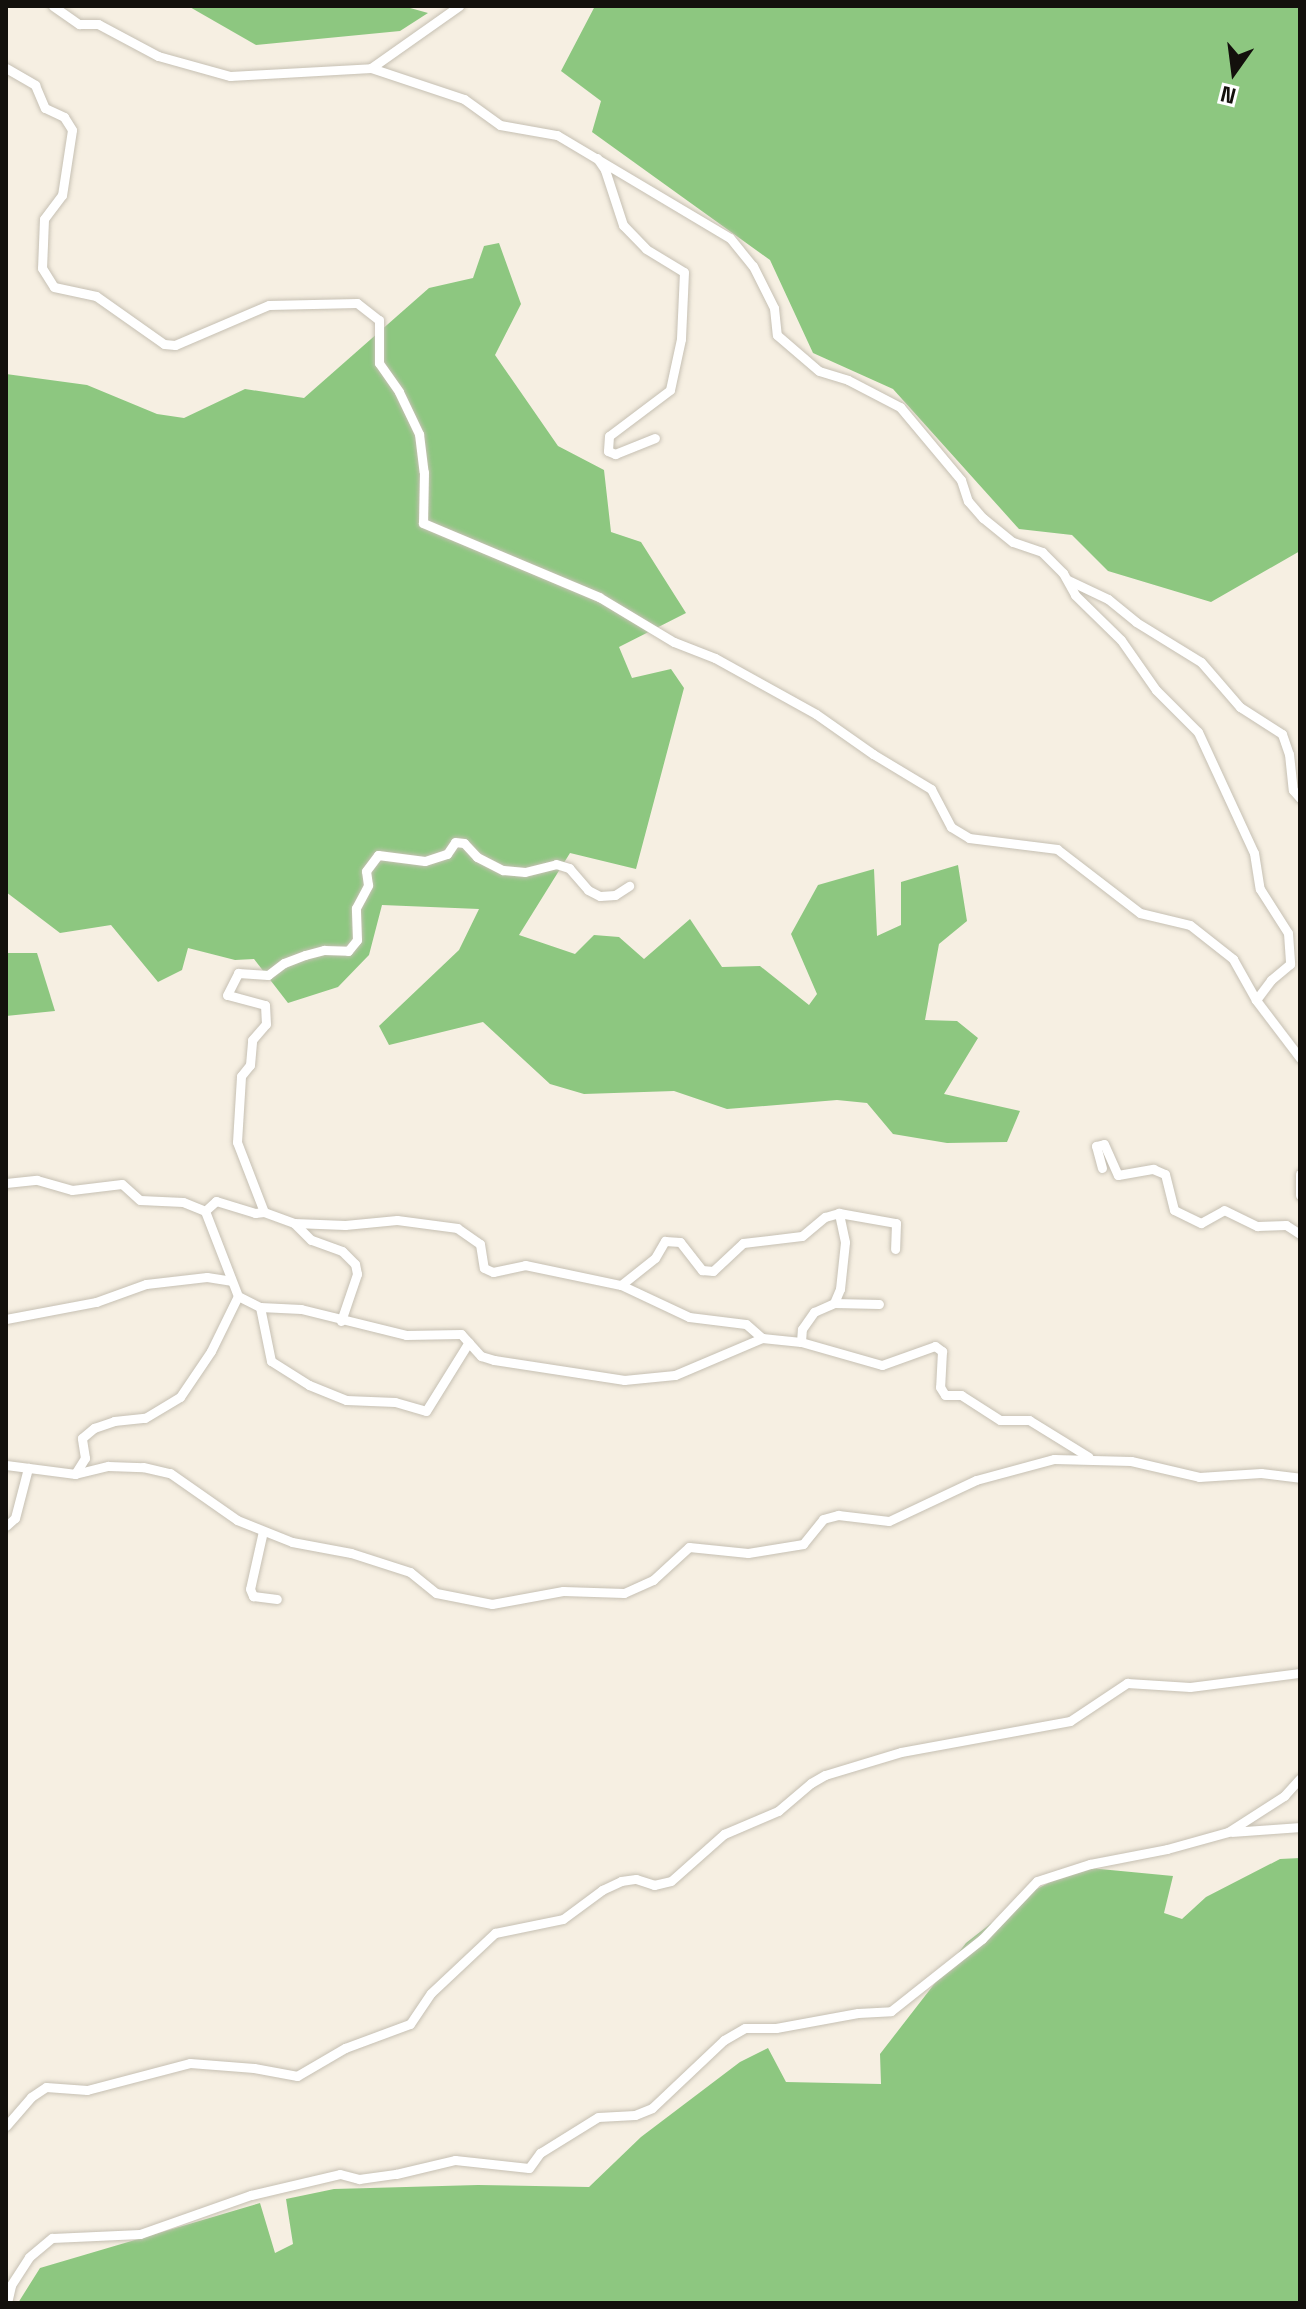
<!DOCTYPE html>
<html>
<head>
<meta charset="utf-8">
<style>
  body { margin:0 }
  #map { position:relative; width:1306px; height:2309px; overflow:hidden; background:#f6efe2; font-family:"Space Grotesk",sans-serif }
  div>[style] { position:absolute }
  .forest>* { inset:0; background:#8dc780 }
  .roads { filter:drop-shadow(0 0 2px #c6c0b3) drop-shadow(0 0 2px #c6c0b3) }
  .minor>* { height:9px; margin:-4.5px; padding:0 4.5px; transform-origin:4.5px; border-radius:4.5px; background:#fff }
  span { translate:-50% -50%; white-space:nowrap; text-align:center; line-height:1.15; -webkit-text-stroke:6px #fff; paint-order:stroke }
  .frame { position:absolute; inset:0; border:8px solid #13100c; pointer-events:none }
  .north { position:absolute; left:1194px; top:32px; width:80px; height:80px; -webkit-text-stroke:6px #fff; paint-order:stroke; rotate:194deg; font-size:22px; font-weight:700; line-height:32px; text-align:center; color:#13100c }
  .north::after { content:''; display:block; margin:auto; width:28px; height:36px; background:#13100c; clip-path:polygon(50% 0,100% 100%,50% 72%,0 100%) }
</style>
</head>
<body>
<div id="map">
  <div class="forest">
    <i style="clip-path:polygon(188px 6px,403px 6px,428px 13px,400px 31px,256px 45px)"></i>
    <i style="clip-path:polygon(595px 6px,1300px 6px,1300px 551px,1211px 602px,1108px 571px,1072px 535px,1019px 529px,893px 389px,813px 353px,770px 260px,592px 132px,601px 101px,561px 71px)"></i>
    <i style="clip-path:polygon(499px 243px,521px 304px,495px 355px,558px 446px,604px 470px,611px 532px,641px 542px,686px 613px,619px 647px,632px 678px,671px 669px,684px 688px,636px 869px,570px 853px,519px 935px,575px 954px,594px 935px,619px 937px,644px 959px,690px 919px,722px 967px,760px 966px,809px 1005px,817px 994px,791px 934px,818px 885px,874px 869px,877px 936px,901px 925px,901px 882px,958px 865px,967px 921px,939px 944px,925px 1020px,957px 1021px,978px 1038px,944px 1094px,1020px 1111px,1007px 1142px,947px 1143px,893px 1134px,867px 1103px,837px 1100px,727px 1109px,674px 1091px,584px 1094px,550px 1084px,483px 1022px,389px 1045px,379px 1026px,459px 950px,479px 909px,382px 905px,369px 955px,338px 987px,288px 1003px,254px 959px,235px 960px,188px 948px,182px 970px,158px 982px,111px 925px,60px 933px,6px 892px,6px 374px,87px 385px,157px 414px,184px 418px,245px 389px,304px 398px,429px 288px,473px 278px,484px 246px)"></i>
    <i style="clip-path:polygon(6px 953px,37px 953px,55px 1011px,6px 1016px)"></i>
    <i style="clip-path:polygon(1300px 1858px,1300px 2303px,18px 2303px,40px 2268px,260px 2203px,275px 2253px,293px 2244px,286px 2199px,334px 2189px,478px 2185px,589px 2187px,641px 2137px,740px 2062px,768px 2048px,786px 2082px,881px 2084px,880px 2054px,966px 1943px,1031px 1892px,1079px 1867px,1173px 1876px,1164px 1913px,1182px 1919px,1206px 1897px,1280px 1859px)"></i>
  </div>
  <div class="roads">
    <div class="minor">
      <i style="left:53px;top:6px;width:32px;rotate:35deg"></i>
      <i style="left:79px;top:24px;width:19px"></i>
      <i style="left:98px;top:24px;width:68px;rotate:28.1deg"></i>
      <i style="left:158px;top:56px;width:75px;rotate:15.5deg"></i>
      <i style="left:230px;top:76px;width:141px;rotate:-3.2deg"></i>
      <i style="left:371px;top:68px;width:98px;rotate:18.4deg"></i>
      <i style="left:464px;top:99px;width:44px;rotate:35.8deg"></i>
      <i style="left:500px;top:125px;width:58px;rotate:10deg"></i>
      <i style="left:557px;top:135px;width:201px;rotate:30.8deg"></i>
      <i style="left:730px;top:238px;width:36px;rotate:51deg"></i>
      <i style="left:753px;top:266px;width:47px;rotate:63.4deg"></i>
      <i style="left:774px;top:308px;width:27px;rotate:84deg"></i>
      <i style="left:777px;top:335px;width:55px;rotate:40.6deg"></i>
      <i style="left:819px;top:371px;width:30px;rotate:17deg"></i>
      <i style="left:848px;top:380px;width:59px;rotate:27.4deg"></i>
      <i style="left:900px;top:407px;width:95px;rotate:50.1deg"></i>
      <i style="left:961px;top:480px;width:22px;rotate:72deg"></i>
      <i style="left:968px;top:501px;width:23px;rotate:49deg"></i>
      <i style="left:983px;top:518px;width:38px;rotate:39deg"></i>
      <i style="left:1013px;top:542px;width:31px;rotate:19deg"></i>
      <i style="left:1042px;top:552px;width:30px;rotate:45deg"></i>
      <i style="left:1063px;top:573px;width:25px;rotate:61deg"></i>
      <i style="left:1075px;top:595px;width:64px;rotate:44.4deg"></i>
      <i style="left:1121px;top:640px;width:61px;rotate:55deg"></i>
      <i style="left:1156px;top:690px;width:59px;rotate:45deg"></i>
      <i style="left:1198px;top:732px;width:133px;rotate:65.2deg"></i>
      <i style="left:1254px;top:853px;width:36px;rotate:81deg"></i>
      <i style="left:1260px;top:889px;width:52px;rotate:57.5deg"></i>
      <i style="left:1288px;top:933px;width:31px;rotate:86deg"></i>
      <i style="left:1290px;top:964px;width:25px;rotate:140deg"></i>
      <i style="left:1271px;top:980px;width:25px;rotate:127deg"></i>
      <i style="left:6px;top:68px;width:34px;rotate:30deg"></i>
      <i style="left:35px;top:85px;width:25px;rotate:67deg"></i>
      <i style="left:45px;top:108px;width:21px;rotate:25deg"></i>
      <i style="left:64px;top:117px;width:15px;rotate:58deg"></i>
      <i style="left:72px;top:130px;width:66px;rotate:98.7deg"></i>
      <i style="left:62px;top:195px;width:30px;rotate:127deg"></i>
      <i style="left:44px;top:219px;width:49px;rotate:92.3deg"></i>
      <i style="left:42px;top:268px;width:22px;rotate:58deg"></i>
      <i style="left:54px;top:287px;width:43px;rotate:12.1deg"></i>
      <i style="left:96px;top:296px;width:83px;rotate:35.2deg"></i>
      <i style="left:164px;top:344px;width:11px;rotate:5deg"></i>
      <i style="left:175px;top:345px;width:102px;rotate:-23.1deg"></i>
      <i style="left:269px;top:305px;width:88px;rotate:-1.3deg"></i>
      <i style="left:357px;top:303px;width:28px;rotate:38deg"></i>
      <i style="left:379px;top:320px;width:43px;rotate:90deg"></i>
      <i style="left:379px;top:363px;width:35px;rotate:55deg"></i>
      <i style="left:399px;top:392px;width:47px;rotate:64.5deg"></i>
      <i style="left:419px;top:434px;width:38px;rotate:83deg"></i>
      <i style="left:424px;top:472px;width:51px;rotate:91.1deg"></i>
      <i style="left:423px;top:523px;width:191px;rotate:22.8deg"></i>
      <i style="left:599px;top:597px;width:87px;rotate:31deg"></i>
      <i style="left:674px;top:642px;width:44px;rotate:21.3deg"></i>
      <i style="left:715px;top:658px;width:115px;rotate:29deg"></i>
      <i style="left:816px;top:714px;width:70px;rotate:35.1deg"></i>
      <i style="left:873px;top:754px;width:68px;rotate:31.1deg"></i>
      <i style="left:931px;top:789px;width:43px;rotate:62.2deg"></i>
      <i style="left:951px;top:827px;width:21px;rotate:31deg"></i>
      <i style="left:969px;top:838px;width:89px;rotate:7.1deg"></i>
      <i style="left:1057px;top:849px;width:105px;rotate:37.6deg"></i>
      <i style="left:1140px;top:913px;width:51px;rotate:13.5deg"></i>
      <i style="left:1190px;top:925px;width:55px;rotate:38.3deg"></i>
      <i style="left:1233px;top:959px;width:47px;rotate:60.7deg"></i>
      <i style="left:1256px;top:1000px;width:73px;rotate:52.8deg"></i>
      <i style="left:371px;top:68px;width:108px;rotate:-35.2deg"></i>
      <i style="left:597px;top:158px;width:14px;rotate:56deg"></i>
      <i style="left:605px;top:170px;width:58px;rotate:71.9deg"></i>
      <i style="left:623px;top:225px;width:33px;rotate:46deg"></i>
      <i style="left:646px;top:249px;width:44px;rotate:31.2deg"></i>
      <i style="left:684px;top:272px;width:67px;rotate:92.6deg"></i>
      <i style="left:681px;top:339px;width:52px;rotate:102.2deg"></i>
      <i style="left:670px;top:390px;width:76px;rotate:143deg"></i>
      <i style="left:609px;top:436px;width:15px;rotate:94deg"></i>
      <i style="left:608px;top:451px;width:8px;rotate:23deg"></i>
      <i style="left:615px;top:454px;width:43px;rotate:-21.8deg"></i>
      <i style="left:1068px;top:580px;width:44px;rotate:25.4deg"></i>
      <i style="left:1108px;top:599px;width:36px;rotate:39deg"></i>
      <i style="left:1136px;top:622px;width:76px;rotate:31.6deg"></i>
      <i style="left:1201px;top:662px;width:60px;rotate:49.1deg"></i>
      <i style="left:1240px;top:707px;width:50px;rotate:32.7deg"></i>
      <i style="left:1282px;top:734px;width:21px;rotate:71deg"></i>
      <i style="left:1289px;top:754px;width:36px;rotate:84deg"></i>
      <i style="left:1293px;top:790px;width:11px;rotate:49deg"></i>
      <i style="left:1102px;top:1168px;width:23px;rotate:-105deg"></i>
      <i style="left:1096px;top:1146px;width:8px;rotate:-14deg"></i>
      <i style="left:1104px;top:1144px;width:34px;rotate:66deg"></i>
      <i style="left:1118px;top:1175px;width:36px;rotate:-10deg"></i>
      <i style="left:1153px;top:1169px;width:13px;rotate:23deg"></i>
      <i style="left:1165px;top:1174px;width:37px;rotate:76deg"></i>
      <i style="left:1174px;top:1210px;width:30px;rotate:26deg"></i>
      <i style="left:1201px;top:1223px;width:26px;rotate:-29deg"></i>
      <i style="left:1224px;top:1210px;width:37px;rotate:26deg"></i>
      <i style="left:1257px;top:1226px;width:29px;rotate:-2deg"></i>
      <i style="left:1286px;top:1225px;width:17px;rotate:33deg"></i>
      <i style="left:1300px;top:1174px;width:21px;rotate:90deg"></i>
      <i style="left:6px;top:1183px;width:31px;rotate:-6deg"></i>
      <i style="left:37px;top:1180px;width:36px;rotate:16deg"></i>
      <i style="left:72px;top:1190px;width:50px;rotate:-6.8deg"></i>
      <i style="left:122px;top:1184px;width:24px;rotate:42deg"></i>
      <i style="left:140px;top:1200px;width:43px;rotate:2.7deg"></i>
      <i style="left:183px;top:1202px;width:24px;rotate:22deg"></i>
      <i style="left:205px;top:1211px;width:91px;rotate:68.8deg"></i>
      <i style="left:238px;top:1296px;width:25px;rotate:27deg"></i>
      <i style="left:260px;top:1307px;width:41px;rotate:2.8deg"></i>
      <i style="left:301px;top:1309px;width:108px;rotate:13.9deg"></i>
      <i style="left:406px;top:1335px;width:55px;rotate:-1deg"></i>
      <i style="left:461px;top:1334px;width:30px;rotate:48deg"></i>
      <i style="left:481px;top:1356px;width:14px;rotate:17deg"></i>
      <i style="left:494px;top:1360px;width:132px;rotate:8.7deg"></i>
      <i style="left:624px;top:1380px;width:51px;rotate:-5.6deg"></i>
      <i style="left:675px;top:1375px;width:95px;rotate:-23deg"></i>
      <i style="left:762px;top:1338px;width:39px;rotate:6deg"></i>
      <i style="left:801px;top:1342px;width:84px;rotate:15.9deg"></i>
      <i style="left:882px;top:1365px;width:56px;rotate:-19.7deg"></i>
      <i style="left:935px;top:1346px;width:9px;rotate:36deg"></i>
      <i style="left:942px;top:1351px;width:36px;rotate:93deg"></i>
      <i style="left:940px;top:1387px;width:9px;rotate:58deg"></i>
      <i style="left:945px;top:1395px;width:16px"></i>
      <i style="left:961px;top:1395px;width:46px;rotate:32.7deg"></i>
      <i style="left:1000px;top:1420px;width:29px"></i>
      <i style="left:1029px;top:1420px;width:70px;rotate:31.7deg"></i>
      <i style="left:205px;top:1211px;width:15px;rotate:-42deg"></i>
      <i style="left:216px;top:1201px;width:41px;rotate:17.1deg"></i>
      <i style="left:255px;top:1213px;width:9px;rotate:-6deg"></i>
      <i style="left:294px;top:1223px;width:51px;rotate:2.2deg"></i>
      <i style="left:345px;top:1225px;width:52px;rotate:-5.5deg"></i>
      <i style="left:397px;top:1220px;width:61px;rotate:7.6deg"></i>
      <i style="left:457px;top:1228px;width:28px;rotate:35deg"></i>
      <i style="left:480px;top:1244px;width:24px;rotate:81deg"></i>
      <i style="left:484px;top:1268px;width:10px;rotate:24deg"></i>
      <i style="left:493px;top:1272px;width:33px;rotate:-12deg"></i>
      <i style="left:525px;top:1265px;width:98px;rotate:11.8deg"></i>
      <i style="left:621px;top:1285px;width:75px;rotate:25.2deg"></i>
      <i style="left:689px;top:1317px;width:57px;rotate:7deg"></i>
      <i style="left:746px;top:1324px;width:21px;rotate:41deg"></i>
      <i style="left:621px;top:1285px;width:43px;rotate:-38.5deg"></i>
      <i style="left:655px;top:1258px;width:20px;rotate:-60deg"></i>
      <i style="left:665px;top:1241px;width:15px;rotate:4deg"></i>
      <i style="left:680px;top:1242px;width:36px;rotate:52deg"></i>
      <i style="left:702px;top:1270px;width:11px;rotate:5deg"></i>
      <i style="left:713px;top:1271px;width:41px;rotate:-43deg"></i>
      <i style="left:743px;top:1243px;width:59px;rotate:-6.8deg"></i>
      <i style="left:802px;top:1236px;width:30px;rotate:-40deg"></i>
      <i style="left:825px;top:1217px;width:15px;rotate:-16deg"></i>
      <i style="left:834px;top:1303px;width:15px;rotate:-67deg"></i>
      <i style="left:840px;top:1289px;width:47px;rotate:-83.9deg"></i>
      <i style="left:845px;top:1242px;width:30px;rotate:-102deg"></i>
      <i style="left:839px;top:1213px;width:58px;rotate:10deg"></i>
      <i style="left:896px;top:1223px;width:26px;rotate:92deg"></i>
      <i style="left:260px;top:1307px;width:55px;rotate:78.5deg"></i>
      <i style="left:271px;top:1361px;width:45px;rotate:32.3deg"></i>
      <i style="left:309px;top:1385px;width:40px;rotate:22deg"></i>
      <i style="left:346px;top:1400px;width:49px;rotate:2.3deg"></i>
      <i style="left:395px;top:1402px;width:32px;rotate:16deg"></i>
      <i style="left:426px;top:1411px;width:81px;rotate:-58.1deg"></i>
      <i style="left:6px;top:1319px;width:92px;rotate:-10.7deg"></i>
      <i style="left:96px;top:1302px;width:53px;rotate:-19.8deg"></i>
      <i style="left:146px;top:1284px;width:61px;rotate:-6.5deg"></i>
      <i style="left:207px;top:1277px;width:24px;rotate:9deg"></i>
      <i style="left:341px;top:1321px;width:50px;rotate:-71.2deg"></i>
      <i style="left:357px;top:1274px;width:10px;rotate:-101deg"></i>
      <i style="left:355px;top:1264px;width:18px;rotate:-135deg"></i>
      <i style="left:342px;top:1251px;width:33px;rotate:-160deg"></i>
      <i style="left:311px;top:1240px;width:24px;rotate:-135deg"></i>
      <i style="left:294px;top:1223px;width:32px;rotate:-160deg"></i>
      <i style="left:264px;top:1212px;width:75px;rotate:-111.1deg"></i>
      <i style="left:237px;top:1142px;width:66px;rotate:-86.5deg"></i>
      <i style="left:241px;top:1076px;width:14px;rotate:-51deg"></i>
      <i style="left:250px;top:1065px;width:25px;rotate:-85deg"></i>
      <i style="left:252px;top:1040px;width:21px;rotate:-49deg"></i>
      <i style="left:266px;top:1024px;width:19px;rotate:-93deg"></i>
      <i style="left:265px;top:1005px;width:39px;rotate:-165deg"></i>
      <i style="left:227px;top:995px;width:25px;rotate:-63deg"></i>
      <i style="left:238px;top:973px;width:30px;rotate:4deg"></i>
      <i style="left:268px;top:975px;width:20px;rotate:-37deg"></i>
      <i style="left:284px;top:963px;width:22px;rotate:-21deg"></i>
      <i style="left:305px;top:955px;width:20px;rotate:-15deg"></i>
      <i style="left:324px;top:950px;width:24px;rotate:2deg"></i>
      <i style="left:348px;top:951px;width:14px;rotate:-51deg"></i>
      <i style="left:357px;top:940px;width:32px;rotate:-92deg"></i>
      <i style="left:356px;top:908px;width:26px;rotate:-62deg"></i>
      <i style="left:368px;top:885px;width:14px;rotate:-98deg"></i>
      <i style="left:366px;top:871px;width:20px;rotate:-53deg"></i>
      <i style="left:378px;top:855px;width:47px;rotate:7.3deg"></i>
      <i style="left:425px;top:861px;width:23px;rotate:-18deg"></i>
      <i style="left:447px;top:854px;width:14px;rotate:-56deg"></i>
      <i style="left:455px;top:842px;width:9px;rotate:6deg"></i>
      <i style="left:464px;top:843px;width:19px;rotate:47deg"></i>
      <i style="left:477px;top:857px;width:29px;rotate:27deg"></i>
      <i style="left:503px;top:870px;width:22px;rotate:5deg"></i>
      <i style="left:525px;top:872px;width:32px;rotate:-14deg"></i>
      <i style="left:556px;top:864px;width:14px;rotate:17deg"></i>
      <i style="left:569px;top:868px;width:29px;rotate:49deg"></i>
      <i style="left:588px;top:890px;width:13px;rotate:27deg"></i>
      <i style="left:600px;top:896px;width:15px;rotate:-4deg"></i>
      <i style="left:615px;top:895px;width:17px;rotate:-33deg"></i>
      <i style="left:801px;top:1342px;width:13px;rotate:-86deg"></i>
      <i style="left:802px;top:1329px;width:21px;rotate:-55deg"></i>
      <i style="left:814px;top:1312px;width:22px;rotate:-24deg"></i>
      <i style="left:834px;top:1303px;width:45px;rotate:1.3deg"></i>
      <i style="left:6px;top:1465px;width:70px;rotate:7.4deg"></i>
      <i style="left:75px;top:1474px;width:34px;rotate:-14deg"></i>
      <i style="left:108px;top:1466px;width:35px;rotate:2deg"></i>
      <i style="left:143px;top:1467px;width:28px;rotate:13deg"></i>
      <i style="left:170px;top:1473px;width:82px;rotate:35deg"></i>
      <i style="left:237px;top:1520px;width:59px;rotate:21.8deg"></i>
      <i style="left:292px;top:1542px;width:60px;rotate:10.6deg"></i>
      <i style="left:351px;top:1553px;width:62px;rotate:17.9deg"></i>
      <i style="left:410px;top:1572px;width:33px;rotate:39deg"></i>
      <i style="left:436px;top:1593px;width:57px;rotate:11.1deg"></i>
      <i style="left:492px;top:1604px;width:72px;rotate:-10.4deg"></i>
      <i style="left:563px;top:1591px;width:61px;rotate:1.9deg"></i>
      <i style="left:624px;top:1593px;width:32px;rotate:-24deg"></i>
      <i style="left:653px;top:1580px;width:49px;rotate:-42.5deg"></i>
      <i style="left:689px;top:1547px;width:59px;rotate:5.8deg"></i>
      <i style="left:748px;top:1553px;width:56px;rotate:-9.3deg"></i>
      <i style="left:803px;top:1544px;width:32px;rotate:-51deg"></i>
      <i style="left:823px;top:1519px;width:16px;rotate:-15deg"></i>
      <i style="left:838px;top:1515px;width:51px;rotate:6.7deg"></i>
      <i style="left:889px;top:1521px;width:96px;rotate:-25.2deg"></i>
      <i style="left:976px;top:1480px;width:81px;rotate:-15.1deg"></i>
      <i style="left:1054px;top:1459px;width:77px;rotate:1.5deg"></i>
      <i style="left:1131px;top:1461px;width:70px;rotate:13.2deg"></i>
      <i style="left:1199px;top:1477px;width:62px;rotate:-3.7deg"></i>
      <i style="left:1261px;top:1473px;width:39px;rotate:7deg"></i>
      <i style="left:75px;top:1474px;width:19px;rotate:-58deg"></i>
      <i style="left:85px;top:1458px;width:20px;rotate:-99deg"></i>
      <i style="left:82px;top:1438px;width:16px;rotate:-40deg"></i>
      <i style="left:94px;top:1428px;width:21px;rotate:-19deg"></i>
      <i style="left:114px;top:1421px;width:31px;rotate:-6deg"></i>
      <i style="left:145px;top:1418px;width:41px;rotate:-31deg"></i>
      <i style="left:180px;top:1397px;width:55px;rotate:-56deg"></i>
      <i style="left:211px;top:1351px;width:61px;rotate:-63.9deg"></i>
      <i style="left:6px;top:1526px;width:12px;rotate:-42deg"></i>
      <i style="left:15px;top:1518px;width:52px;rotate:-75.4deg"></i>
      <i style="left:263px;top:1531px;width:59px;rotate:102.6deg"></i>
      <i style="left:250px;top:1589px;width:8px;rotate:67deg"></i>
      <i style="left:253px;top:1596px;width:24px;rotate:7deg"></i>
      <i style="left:1232px;top:1832px;width:68px;rotate:-4.2deg"></i>
      <i style="left:6px;top:2126px;width:38px;rotate:-49deg"></i>
      <i style="left:31px;top:2097px;width:18px;rotate:-34deg"></i>
      <i style="left:46px;top:2087px;width:41px;rotate:4.2deg"></i>
      <i style="left:87px;top:2090px;width:106px;rotate:-14.7deg"></i>
      <i style="left:190px;top:2063px;width:64px;rotate:4.5deg"></i>
      <i style="left:254px;top:2068px;width:44px;rotate:10.5deg"></i>
      <i style="left:297px;top:2076px;width:56px;rotate:-30.3deg"></i>
      <i style="left:345px;top:2048px;width:69px;rotate:-20.3deg"></i>
      <i style="left:410px;top:2024px;width:37px;rotate:-56deg"></i>
      <i style="left:431px;top:1993px;width:88px;rotate:-43.2deg"></i>
      <i style="left:495px;top:1933px;width:69px;rotate:-11.6deg"></i>
      <i style="left:563px;top:1919px;width:49px;rotate:-36.6deg"></i>
      <i style="left:602px;top:1890px;width:21px;rotate:-25deg"></i>
      <i style="left:621px;top:1881px;width:15px;rotate:-8deg"></i>
      <i style="left:636px;top:1879px;width:19px;rotate:18deg"></i>
      <i style="left:654px;top:1885px;width:17px;rotate:-13deg"></i>
      <i style="left:671px;top:1881px;width:71px;rotate:-41.6deg"></i>
      <i style="left:724px;top:1834px;width:59px;rotate:-23.1deg"></i>
      <i style="left:778px;top:1811px;width:43px;rotate:-40.3deg"></i>
      <i style="left:811px;top:1783px;width:16px;rotate:-30deg"></i>
      <i style="left:825px;top:1775px;width:79px;rotate:-16.8deg"></i>
      <i style="left:901px;top:1752px;width:172px;rotate:-10.4deg"></i>
      <i style="left:1070px;top:1721px;width:69px;rotate:-33.7deg"></i>
      <i style="left:1127px;top:1683px;width:63px;rotate:3.6deg"></i>
      <i style="left:1190px;top:1687px;width:111px;rotate:-7.3deg"></i>
      <i style="left:7px;top:2303px;width:18px;rotate:-77deg"></i>
      <i style="left:11px;top:2285px;width:33px;rotate:-57deg"></i>
      <i style="left:29px;top:2257px;width:30px;rotate:-40deg"></i>
      <i style="left:52px;top:2238px;width:88px;rotate:-2.6deg"></i>
      <i style="left:140px;top:2234px;width:118px;rotate:-19.4deg"></i>
      <i style="left:251px;top:2195px;width:91px;rotate:-13.3deg"></i>
      <i style="left:340px;top:2174px;width:20px;rotate:15deg"></i>
      <i style="left:359px;top:2179px;width:37px;rotate:-8deg"></i>
      <i style="left:396px;top:2174px;width:61px;rotate:-13.3deg"></i>
      <i style="left:455px;top:2160px;width:74px;rotate:6.2deg"></i>
      <i style="left:529px;top:2168px;width:19px;rotate:-54deg"></i>
      <i style="left:540px;top:2153px;width:68px;rotate:-31.8deg"></i>
      <i style="left:598px;top:2117px;width:37px;rotate:-3deg"></i>
      <i style="left:635px;top:2115px;width:18px;rotate:-22deg"></i>
      <i style="left:652px;top:2108px;width:99px;rotate:-43.4deg"></i>
      <i style="left:724px;top:2040px;width:24px;rotate:-30deg"></i>
      <i style="left:745px;top:2028px;width:31px"></i>
      <i style="left:776px;top:2028px;width:83px;rotate:-10.4deg"></i>
      <i style="left:858px;top:2013px;width:33px;rotate:-3deg"></i>
      <i style="left:891px;top:2011px;width:116px;rotate:-38.4deg"></i>
      <i style="left:982px;top:1939px;width:80px;rotate:-46.5deg"></i>
      <i style="left:1037px;top:1881px;width:56px;rotate:-17.8deg"></i>
      <i style="left:1090px;top:1864px;width:78px;rotate:-11deg"></i>
      <i style="left:1167px;top:1849px;width:63px;rotate:-15.6deg"></i>
      <i style="left:1228px;top:1832px;width:67px;rotate:-32.7deg"></i>
      <i style="left:1284px;top:1796px;width:24px;rotate:-48deg"></i>
    </div>
  </div>
  <div class="frame"></div>
  <div class="north">N</div>
</div>
</body>
</html>
